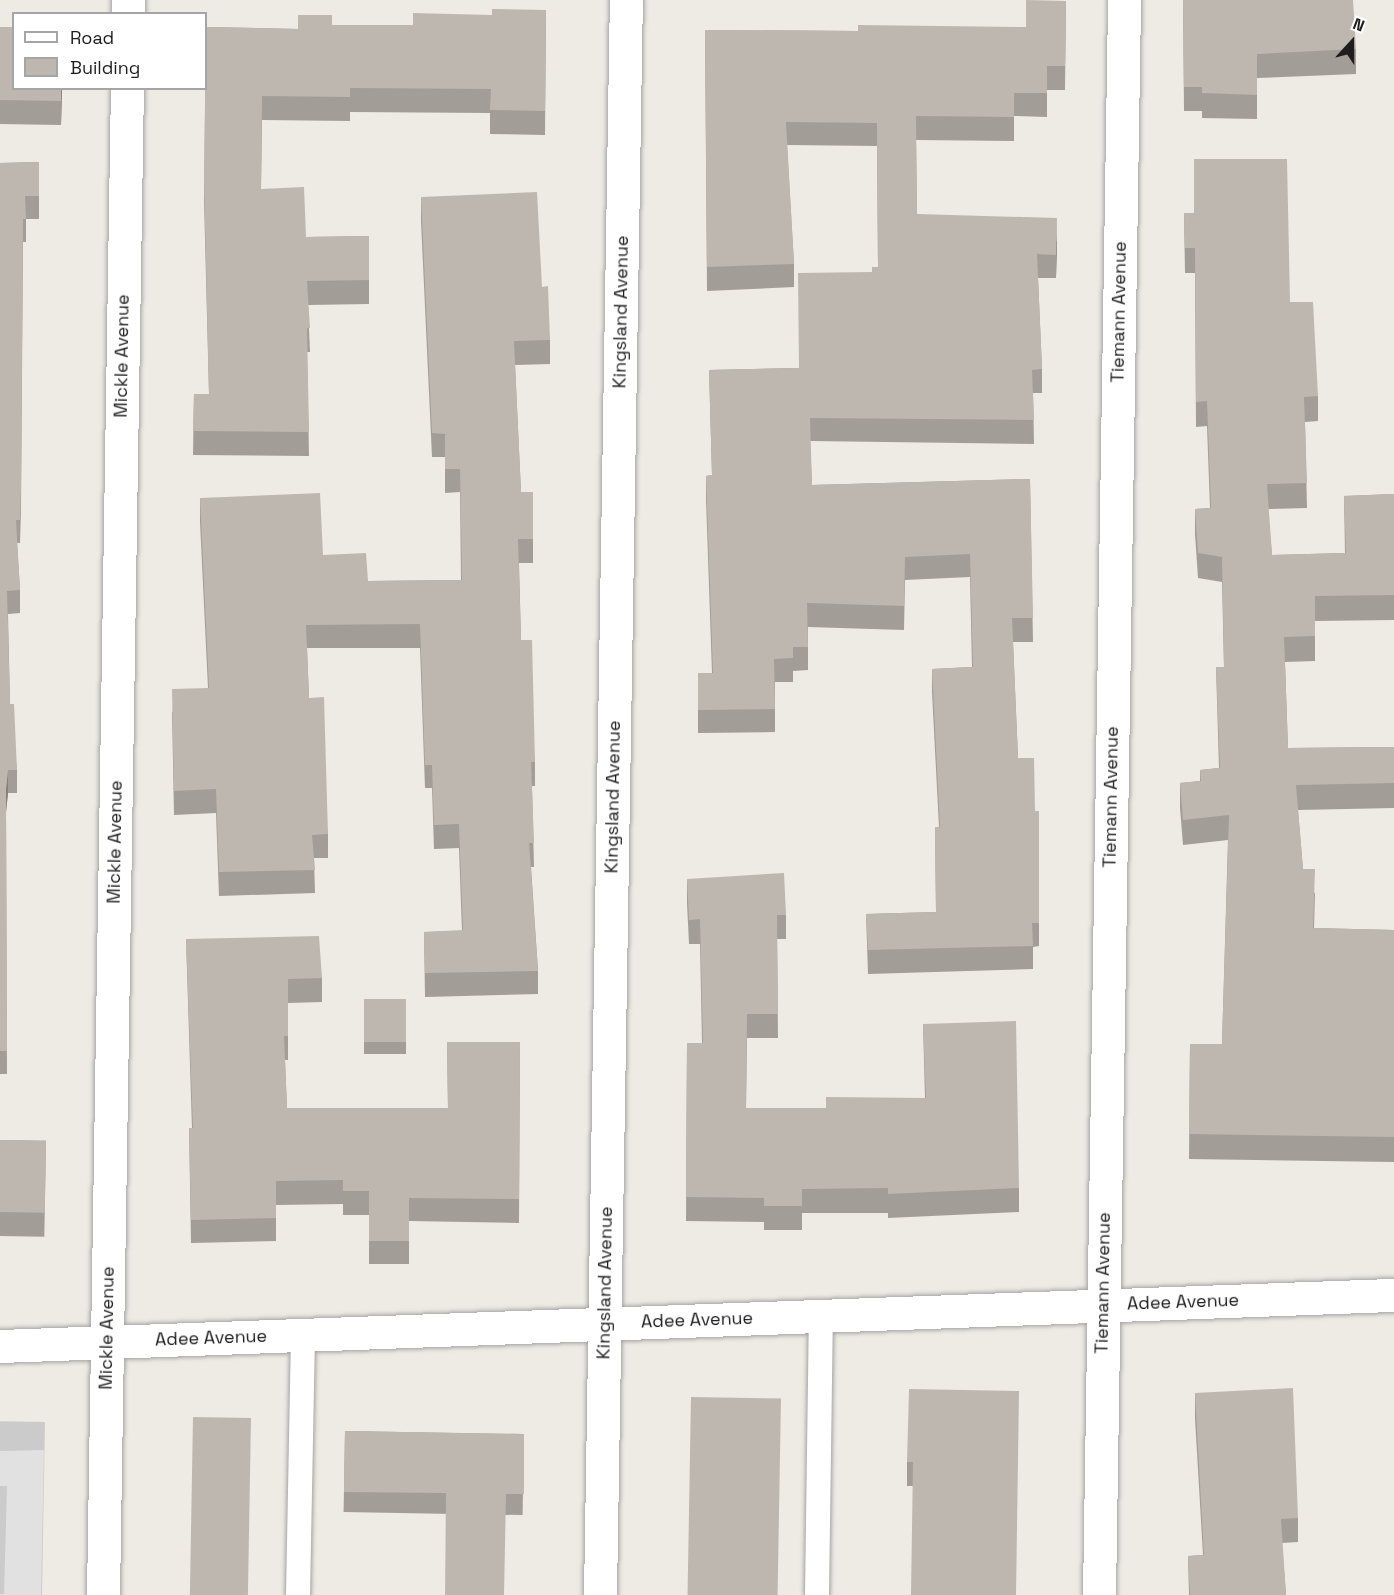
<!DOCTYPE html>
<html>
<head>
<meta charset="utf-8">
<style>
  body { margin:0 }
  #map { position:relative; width:1394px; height:1595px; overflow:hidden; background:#edebe3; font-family:"Space Grotesk",sans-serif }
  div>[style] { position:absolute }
  .religious>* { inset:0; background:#cbcbcb; transform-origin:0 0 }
  .parking>* { inset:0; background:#e1e1e1 }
  .roads { filter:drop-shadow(0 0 2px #a4a4a4) drop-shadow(0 0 2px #a4a4a4) }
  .lane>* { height:24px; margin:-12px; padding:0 12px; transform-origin:12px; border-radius:12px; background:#fff }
  .street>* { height:33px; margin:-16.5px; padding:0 16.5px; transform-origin:16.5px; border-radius:16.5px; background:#fff }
  .wall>* { inset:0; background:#a39d97; transform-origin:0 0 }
  .shaded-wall>* { inset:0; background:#85807b }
  .building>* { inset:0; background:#beb7b0; transform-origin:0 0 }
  span { translate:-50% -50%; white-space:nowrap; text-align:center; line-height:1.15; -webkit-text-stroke:5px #fff; paint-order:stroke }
  .street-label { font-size:18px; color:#1d1d1d }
  .legend { position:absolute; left:12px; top:12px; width:195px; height:78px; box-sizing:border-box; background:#fff; border:2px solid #a5a5a5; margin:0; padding:8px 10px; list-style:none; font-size:18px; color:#1d1d1d }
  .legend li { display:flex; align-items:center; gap:12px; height:30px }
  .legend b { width:30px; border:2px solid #a5a5a5 }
  .north { position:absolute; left:1322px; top:12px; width:60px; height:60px; -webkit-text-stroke:4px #fff; paint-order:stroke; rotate:21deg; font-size:16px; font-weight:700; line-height:24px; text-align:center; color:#1d1d1d }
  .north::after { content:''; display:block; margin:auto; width:21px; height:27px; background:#1d1d1d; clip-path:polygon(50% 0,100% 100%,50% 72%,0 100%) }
</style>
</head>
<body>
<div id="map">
  <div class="religious">
    <i style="left:45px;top:1422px;width:173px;height:45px;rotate:91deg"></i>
  </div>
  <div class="parking">
    <i style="clip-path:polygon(44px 1450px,41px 1595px,4px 1595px,7px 1486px,0 1486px,0 1451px)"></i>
  </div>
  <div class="roads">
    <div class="lane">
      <i style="left:298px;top:1595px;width:260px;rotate:-88.9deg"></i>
      <i style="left:817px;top:1595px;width:279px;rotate:-89.2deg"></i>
    </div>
    <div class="street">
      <i style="left:128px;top:14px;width:14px;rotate:-90deg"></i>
      <i style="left:0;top:1346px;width:1395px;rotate:-2.1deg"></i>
      <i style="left:103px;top:1595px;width:1507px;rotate:-89.09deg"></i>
      <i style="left:600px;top:1595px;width:1595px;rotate:-89.07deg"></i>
      <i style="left:1099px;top:1595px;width:1595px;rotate:-89.1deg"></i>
    </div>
  </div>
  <div class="wall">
    <i style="clip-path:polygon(1183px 0,1356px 49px,1356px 74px,1257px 78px,1257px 119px,1202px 118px,1202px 111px,1184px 111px)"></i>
    <i style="clip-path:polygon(1066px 1px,1065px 90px,1047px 90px,1047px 117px,1014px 116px,1014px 141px,916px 140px,917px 214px,1057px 241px,1056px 278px,1038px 278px,1042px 369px,1042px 393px,1033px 393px,1034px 444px,810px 441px,812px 485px,1030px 479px,1033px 642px,1013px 642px,1018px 758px,1035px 811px,1039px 811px,1039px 946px,1033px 947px,1033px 969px,868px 974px,866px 914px,936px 912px,935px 827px,939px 827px,932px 692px,932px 669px,972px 667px,970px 577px,905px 580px,904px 630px,808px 627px,808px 670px,793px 671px,793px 682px,775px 682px,775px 732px,698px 733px,698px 673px,712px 673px,706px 499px,706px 476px,712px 475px,709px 370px,799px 368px,878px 267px,877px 146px,787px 145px,794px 264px,794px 287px,707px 291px,705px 30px,858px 31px,1026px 27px)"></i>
    <i style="clip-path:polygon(546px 10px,545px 135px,490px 134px,490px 113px,350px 112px,350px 121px,262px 120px,261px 189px,306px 237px,369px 236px,369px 304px,308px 305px,310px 352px,307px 352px,309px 456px,193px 455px,194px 394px,209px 394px,204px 201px,206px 27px,298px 29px,332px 25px,413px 25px,492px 15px)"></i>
    <i style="clip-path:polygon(0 27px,62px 88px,61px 125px,0 124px)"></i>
    <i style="clip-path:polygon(39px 162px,39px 219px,26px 219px,26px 242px,23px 242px,21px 511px,20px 543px,17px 543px,20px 590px,20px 613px,8px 614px,10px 704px,17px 770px,17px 793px,8px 793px,6px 812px,7px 1074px,0 1074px,0 163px)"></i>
    <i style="clip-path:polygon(421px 197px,542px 287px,550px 340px,550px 364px,515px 365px,521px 492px,533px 492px,533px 563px,519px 563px,521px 640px,535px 762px,535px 786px,532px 786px,534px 867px,531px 867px,538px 971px,538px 994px,425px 997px,424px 932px,462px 931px,459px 848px,434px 849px,432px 788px,425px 788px,420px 648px,307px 648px,309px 698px,328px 834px,328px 858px,314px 858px,315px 893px,219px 896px,216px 813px,174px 815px,172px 712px,208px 688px,200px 522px,200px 498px,323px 555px,368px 581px,461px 580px,460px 492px,445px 493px,445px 457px,432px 457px,421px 221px)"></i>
    <i style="clip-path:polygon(1184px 213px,1290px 302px,1318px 396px,1318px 421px,1305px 422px,1307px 508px,1268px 509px,1272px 555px,1345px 553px,1344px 496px,1394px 494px,1394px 620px,1315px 621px,1315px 661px,1285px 662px,1288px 748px,1394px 747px,1394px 808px,1298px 810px,1303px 869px,1315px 894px,1314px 928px,1394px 930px,1394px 1162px,1189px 1159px,1190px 1044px,1222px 1044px,1228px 840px,1183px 845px,1180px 808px,1180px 783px,1200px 781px,1200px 770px,1219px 768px,1216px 667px,1224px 667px,1222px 582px,1198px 578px,1195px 534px,1195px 509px,1210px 508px,1207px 426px,1196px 427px,1195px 273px,1185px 273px)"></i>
    <i style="clip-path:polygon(687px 879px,786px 915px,786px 939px,777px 939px,778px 1038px,747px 1038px,746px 1108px,826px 1108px,925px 1098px,923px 1024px,1019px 1188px,1019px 1212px,888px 1218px,888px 1213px,802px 1213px,802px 1230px,764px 1230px,764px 1222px,686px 1221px,687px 1043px,702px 1043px,700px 944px,689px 944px,687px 903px)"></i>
    <i style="clip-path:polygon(186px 939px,322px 978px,322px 1002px,288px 1003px,288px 1060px,285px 1060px,287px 1108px,448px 1108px,447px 1042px,520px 1042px,519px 1223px,409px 1221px,409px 1264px,369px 1264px,369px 1215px,343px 1215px,343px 1204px,276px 1205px,276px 1241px,191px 1243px,189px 1128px,192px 1128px)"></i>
    <i style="left:364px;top:999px;width:42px;height:55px"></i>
    <i style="left:0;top:1140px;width:46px;height:96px;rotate:1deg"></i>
    <i style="clip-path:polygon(1195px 1393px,1298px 1518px,1298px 1542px,1282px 1543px,1286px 1595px,1189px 1595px,1188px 1556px,1203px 1555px,1195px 1418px)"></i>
    <i style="clip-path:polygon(1019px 1415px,913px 1486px,907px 1486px,907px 1462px)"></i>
    <i style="left:345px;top:1431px;width:179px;height:81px;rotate:1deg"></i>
  </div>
  <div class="shaded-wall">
    <i style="clip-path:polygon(61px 88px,62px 88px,61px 125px)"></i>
    <i style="clip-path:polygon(1057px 218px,1057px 241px,1056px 278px,1056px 255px)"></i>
    <i style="clip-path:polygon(8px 770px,8px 793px,6px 812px,6px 789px)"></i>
  </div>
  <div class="building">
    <i style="clip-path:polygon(1026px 0,1066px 1px,1065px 66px,1047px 66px,1047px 93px,1014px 93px,1014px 117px,916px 116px,917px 214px,1057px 218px,1056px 255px,1037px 254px,1042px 369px,1032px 370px,1034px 420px,810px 418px,812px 485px,1030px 479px,1033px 618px,1012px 618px,1018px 758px,1034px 758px,1035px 811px,1039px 811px,1039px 923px,1032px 923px,1033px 946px,868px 950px,866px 914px,936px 912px,935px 827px,940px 827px,932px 669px,973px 667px,970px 554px,905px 557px,904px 606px,807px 603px,808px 647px,793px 647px,793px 658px,774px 659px,775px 709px,698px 710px,698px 673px,713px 673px,706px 476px,712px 475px,709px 370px,799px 368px,798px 273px,872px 272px,872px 267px,878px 267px,877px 123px,786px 122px,794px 264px,707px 267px,705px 30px,858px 31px,858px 25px,1026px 27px)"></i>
    <i style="clip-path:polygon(1183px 0,1353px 0,1356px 49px,1257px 54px,1257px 95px,1202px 93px,1202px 87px,1184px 87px)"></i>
    <i style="clip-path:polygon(492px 9px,546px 10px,545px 111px,490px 110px,491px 89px,350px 88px,350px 97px,262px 96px,261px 189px,304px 187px,306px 237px,369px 236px,369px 280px,307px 281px,310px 328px,307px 328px,309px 432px,193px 431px,194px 394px,209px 394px,204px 177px,206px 27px,298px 29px,298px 15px,332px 15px,332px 25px,413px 25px,413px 13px,492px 15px)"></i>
    <i style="clip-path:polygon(0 27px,14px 27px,14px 88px,61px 88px,61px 101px,0 100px)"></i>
    <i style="clip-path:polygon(1194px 159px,1287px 159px,1290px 302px,1313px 302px,1318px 396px,1304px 397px,1307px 483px,1267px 484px,1272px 555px,1346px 553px,1344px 496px,1394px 494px,1394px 595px,1315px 596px,1315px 636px,1284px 637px,1288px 748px,1394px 747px,1394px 783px,1296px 785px,1303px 869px,1315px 869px,1313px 928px,1394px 930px,1394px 1137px,1189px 1134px,1190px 1044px,1222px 1044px,1229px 815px,1183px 820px,1180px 783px,1201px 781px,1200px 770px,1220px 768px,1216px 667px,1224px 667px,1222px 557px,1198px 553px,1195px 509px,1211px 508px,1207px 401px,1196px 402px,1195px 248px,1185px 248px,1184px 213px,1194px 213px)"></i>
    <i style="clip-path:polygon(39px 162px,39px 196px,25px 196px,26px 219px,23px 219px,21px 488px,20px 520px,16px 520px,20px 590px,7px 591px,10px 704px,14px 704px,17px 770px,8px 770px,6px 789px,7px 1051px,0 1051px,0 163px)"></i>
    <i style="clip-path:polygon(537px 192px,542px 287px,548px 286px,550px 340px,514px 341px,521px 492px,533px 492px,533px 539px,518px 539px,521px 640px,532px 640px,535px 762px,531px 762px,534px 843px,529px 843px,538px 971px,425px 973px,424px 932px,463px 930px,459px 824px,434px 825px,432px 765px,425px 765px,420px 624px,306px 625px,309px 698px,324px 697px,328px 834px,312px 835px,315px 870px,219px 872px,216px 789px,174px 791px,172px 689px,209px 688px,200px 498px,320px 493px,323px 555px,366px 553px,368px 581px,462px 580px,460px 469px,445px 469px,445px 434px,432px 433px,421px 197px)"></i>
    <i style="clip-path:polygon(784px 873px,786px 915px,777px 915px,778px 1014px,747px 1014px,746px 1108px,826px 1108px,826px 1097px,926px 1098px,923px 1024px,1016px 1021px,1019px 1188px,888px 1194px,888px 1188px,802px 1189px,802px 1206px,764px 1206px,764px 1198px,686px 1197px,687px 1043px,703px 1043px,700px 919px,689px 920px,687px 879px)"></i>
    <i style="clip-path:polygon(319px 936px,322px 978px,288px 979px,288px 1036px,284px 1036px,287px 1108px,448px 1108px,447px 1042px,520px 1042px,519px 1199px,409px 1198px,409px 1241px,369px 1241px,369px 1191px,343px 1191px,343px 1180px,276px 1181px,276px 1218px,191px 1220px,189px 1128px,193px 1128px,186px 939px)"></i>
    <i style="left:364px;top:999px;width:42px;height:43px"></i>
    <i style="left:0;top:1140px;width:46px;height:72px;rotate:1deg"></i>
    <i style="clip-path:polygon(1293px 1388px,1298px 1518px,1281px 1519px,1286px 1595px,1190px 1595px,1188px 1556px,1204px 1555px,1195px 1393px)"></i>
    <i style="clip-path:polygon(909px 1389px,1019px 1391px,1016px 1595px,911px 1595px,913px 1462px,907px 1462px)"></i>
    <i style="left:691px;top:1397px;width:90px;height:198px;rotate:1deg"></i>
    <i style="left:193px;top:1417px;width:58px;height:178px;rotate:1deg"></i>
    <i style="clip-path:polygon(345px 1431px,524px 1434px,524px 1494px,506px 1494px,504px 1595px,445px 1595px,446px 1493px,344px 1492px)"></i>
  </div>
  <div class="street-label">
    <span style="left:621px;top:312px;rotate:-89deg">Kingsland Avenue</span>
    <span style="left:1119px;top:312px;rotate:-89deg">Tiemann Avenue</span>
    <span style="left:122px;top:356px;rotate:-89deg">Mickle Avenue</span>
    <span style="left:613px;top:797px;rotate:-89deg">Kingsland Avenue</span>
    <span style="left:1111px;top:797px;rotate:-89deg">Tiemann Avenue</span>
    <span style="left:115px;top:842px;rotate:-89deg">Mickle Avenue</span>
    <span style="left:605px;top:1283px;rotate:-89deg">Kingsland Avenue</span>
    <span style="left:1103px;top:1283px;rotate:-89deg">Tiemann Avenue</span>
    <span style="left:1183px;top:1302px;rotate:-2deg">Adee Avenue</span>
    <span style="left:697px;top:1320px;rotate:-2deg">Adee Avenue</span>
    <span style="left:107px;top:1328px;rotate:-89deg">Mickle Avenue</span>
    <span style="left:211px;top:1338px;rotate:-2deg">Adee Avenue</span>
  </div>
  <ul class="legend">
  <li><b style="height:8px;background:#fff"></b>Road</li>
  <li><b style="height:16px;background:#beb7b0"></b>Building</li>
  </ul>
  <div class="north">N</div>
</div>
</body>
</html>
